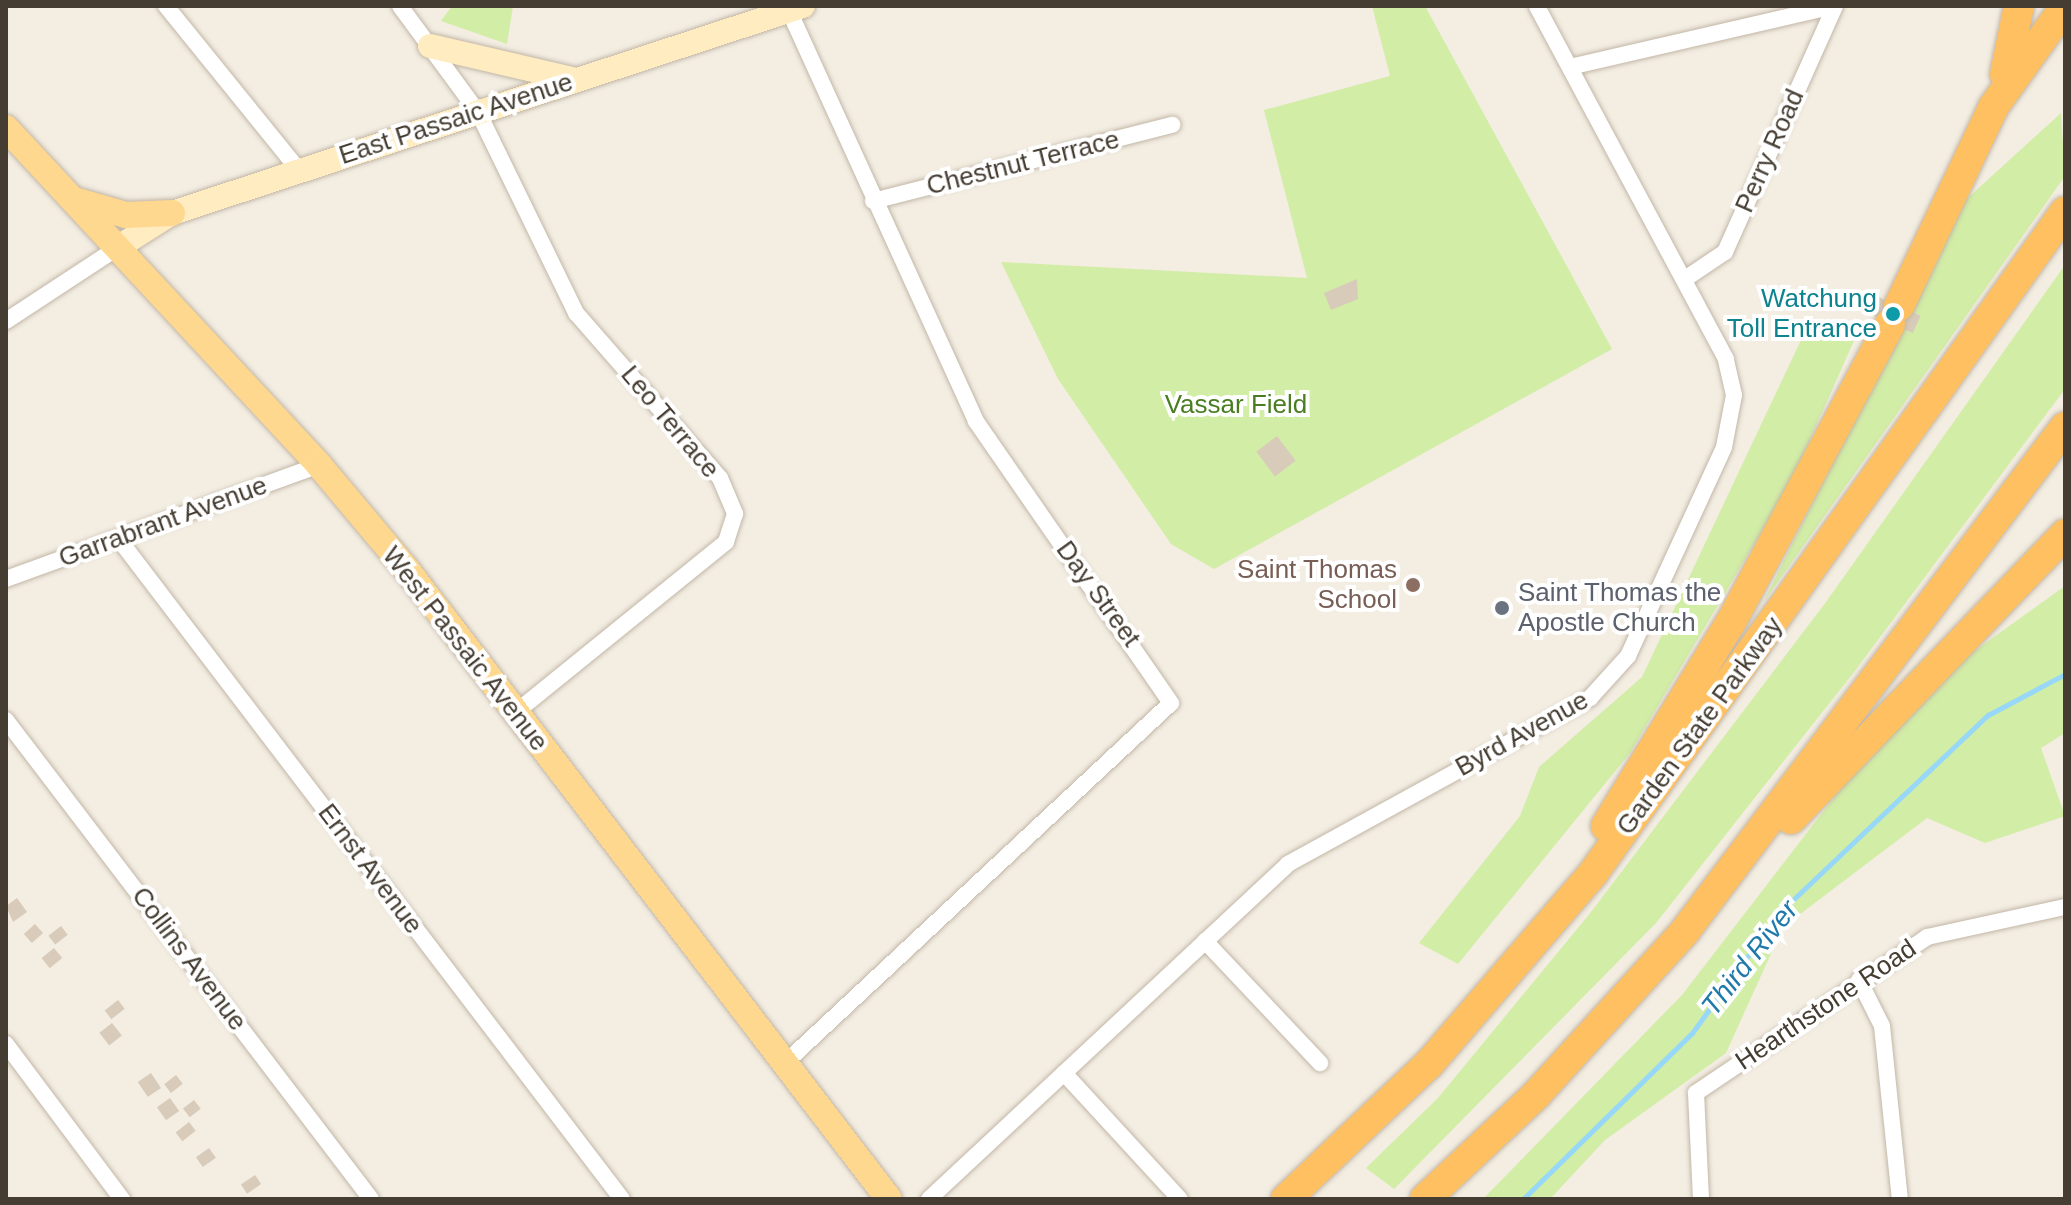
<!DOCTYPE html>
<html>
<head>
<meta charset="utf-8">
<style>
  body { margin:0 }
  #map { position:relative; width:2071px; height:1205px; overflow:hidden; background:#f3ede2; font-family:Arial,sans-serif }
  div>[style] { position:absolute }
  .green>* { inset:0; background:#d2eda6 }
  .stream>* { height:5px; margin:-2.5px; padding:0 2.5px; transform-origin:2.5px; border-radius:2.5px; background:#97d7f8 }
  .building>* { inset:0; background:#d9cbba; transform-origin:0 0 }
  .roads { filter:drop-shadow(0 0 2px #c2b7a7) drop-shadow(0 0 2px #c2b7a7) }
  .minor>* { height:16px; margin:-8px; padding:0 8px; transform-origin:8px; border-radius:8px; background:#fff }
  .secondary>* { height:24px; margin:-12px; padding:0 12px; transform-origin:12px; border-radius:12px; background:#ffecc1 }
  .primary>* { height:26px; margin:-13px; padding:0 13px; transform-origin:13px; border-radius:13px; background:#ffd890 }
  .motorway>* { height:30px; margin:-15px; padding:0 15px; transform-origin:15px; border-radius:15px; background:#ffc062 }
  .dots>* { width:22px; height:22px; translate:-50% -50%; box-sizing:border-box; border:4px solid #fff; border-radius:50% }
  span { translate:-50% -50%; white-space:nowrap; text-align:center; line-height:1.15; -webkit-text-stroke:8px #fff; paint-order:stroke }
  .street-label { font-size:26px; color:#453d32 }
  .culture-label { font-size:26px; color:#0d838f }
  .right { translate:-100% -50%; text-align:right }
  .park-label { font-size:26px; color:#497d20 }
  .education-label { font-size:26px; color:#785e54 }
  .worship-label { font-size:26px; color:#5b616d }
  .left { translate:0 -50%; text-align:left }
  .water-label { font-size:28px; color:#1f79ab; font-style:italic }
  .frame { position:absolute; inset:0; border:8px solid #453d32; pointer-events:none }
</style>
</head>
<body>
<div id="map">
  <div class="green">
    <i style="clip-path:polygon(452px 6px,513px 6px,507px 44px,441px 21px)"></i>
    <i style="clip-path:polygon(1372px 6px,1425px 6px,1612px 349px,1214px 569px,1171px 544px,1058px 379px,1001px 262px,1307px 278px,1264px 110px,1390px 76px)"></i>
    <i style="clip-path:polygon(2061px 113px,2065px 176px,1763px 603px,1959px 206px)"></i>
    <i style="clip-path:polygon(2065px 265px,2065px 389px,1854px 672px,1656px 923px,1394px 1189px,1366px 1168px,1438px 1098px,1591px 912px,1826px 602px)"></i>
    <i style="clip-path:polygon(1810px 321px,1861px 325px,1791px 482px,1630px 753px,1458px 964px,1419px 943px,1520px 816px,1539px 767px,1642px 677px)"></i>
    <i style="clip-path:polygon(2065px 586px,2065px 733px,2041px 748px,2065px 816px,1985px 843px,1927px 818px,1783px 927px,1726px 1053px,1605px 1140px,1550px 1199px,1483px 1199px,1682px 995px,1913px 695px)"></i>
  </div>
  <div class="stream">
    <i style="left:1523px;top:1199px;width:237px;rotate:-44.5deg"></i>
    <i style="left:1692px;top:1033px;width:148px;rotate:-54.1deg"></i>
    <i style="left:1779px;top:913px;width:288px;rotate:-43.5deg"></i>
    <i style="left:1988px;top:715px;width:87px;rotate:-28deg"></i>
  </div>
  <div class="building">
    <i style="clip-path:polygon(1357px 279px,1358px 299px,1331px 310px,1324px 293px)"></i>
    <i style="left:1874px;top:295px;width:51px;height:19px;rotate:24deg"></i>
    <i style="left:1277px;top:436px;width:31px;height:26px;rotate:53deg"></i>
    <i style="clip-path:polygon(17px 898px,27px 912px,13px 922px,6px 906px)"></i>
    <i style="left:35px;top:924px;width:12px;height:15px;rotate:48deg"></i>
    <i style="left:61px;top:926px;width:11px;height:16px;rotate:52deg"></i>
    <i style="left:54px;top:948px;width:13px;height:16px;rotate:51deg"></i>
    <i style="left:118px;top:1000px;width:11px;height:17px;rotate:52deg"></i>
    <i style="left:112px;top:1023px;width:16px;height:16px;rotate:52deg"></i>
    <i style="left:151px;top:1073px;width:18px;height:16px;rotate:56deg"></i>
    <i style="left:176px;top:1075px;width:11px;height:15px;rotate:52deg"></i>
    <i style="left:170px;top:1098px;width:16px;height:16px;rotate:55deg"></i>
    <i style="left:194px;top:1100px;width:11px;height:14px;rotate:52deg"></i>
    <i style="left:189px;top:1122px;width:11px;height:17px;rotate:52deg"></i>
    <i style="left:209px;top:1148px;width:12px;height:16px;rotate:55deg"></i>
    <i style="left:255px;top:1175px;width:11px;height:17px;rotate:56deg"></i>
  </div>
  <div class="roads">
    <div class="minor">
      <i style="left:166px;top:6px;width:211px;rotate:51deg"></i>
      <i style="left:400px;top:6px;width:132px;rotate:53.7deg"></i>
      <i style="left:478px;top:112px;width:224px;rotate:64deg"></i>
      <i style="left:576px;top:313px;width:219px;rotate:48.9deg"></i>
      <i style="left:720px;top:478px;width:39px;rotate:67deg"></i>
      <i style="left:735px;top:514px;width:29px;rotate:108deg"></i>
      <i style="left:726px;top:542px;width:272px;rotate:141deg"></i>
      <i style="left:1570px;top:67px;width:271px;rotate:-13deg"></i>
      <i style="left:873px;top:201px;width:309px;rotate:-14.3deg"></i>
      <i style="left:1685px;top:279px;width:48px;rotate:-34deg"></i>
      <i style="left:1725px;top:252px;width:269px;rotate:-65.9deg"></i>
      <i style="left:6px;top:321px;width:133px;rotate:-33.3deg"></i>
      <i style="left:118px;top:538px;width:831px;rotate:52.68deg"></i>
      <i style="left:6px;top:579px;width:333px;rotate:-20deg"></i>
      <i style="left:6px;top:720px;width:602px;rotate:52.69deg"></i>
      <i style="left:1205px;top:941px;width:168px;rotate:46.7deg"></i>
      <i style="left:1859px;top:980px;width:51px;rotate:63.4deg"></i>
      <i style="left:1882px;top:1026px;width:174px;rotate:84.1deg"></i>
      <i style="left:6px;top:1044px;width:194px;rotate:53.2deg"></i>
      <i style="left:784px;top:1064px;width:529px;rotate:-43.01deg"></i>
      <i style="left:1171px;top:703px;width:343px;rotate:-124.7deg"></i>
      <i style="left:976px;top:421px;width:452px;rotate:-114.5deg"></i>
      <i style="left:1064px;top:1073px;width:171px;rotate:47.4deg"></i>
      <i style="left:929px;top:1199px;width:491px;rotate:-43deg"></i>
      <i style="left:1288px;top:864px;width:345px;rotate:-28.8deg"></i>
      <i style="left:1590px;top:698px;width:57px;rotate:-47.9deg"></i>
      <i style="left:1628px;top:656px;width:230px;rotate:-65.3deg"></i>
      <i style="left:1724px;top:447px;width:53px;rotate:-79.1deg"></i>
      <i style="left:1734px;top:395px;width:37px;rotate:-103deg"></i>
      <i style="left:1726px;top:359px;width:400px;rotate:-118.2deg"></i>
      <i style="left:1701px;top:1199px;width:106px;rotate:-92.7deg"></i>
      <i style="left:1696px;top:1093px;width:279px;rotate:-34deg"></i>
      <i style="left:1927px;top:937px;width:141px;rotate:-12.3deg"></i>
    </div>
    <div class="secondary">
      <i style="left:430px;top:46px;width:150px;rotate:13.1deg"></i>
      <i style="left:117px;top:248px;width:65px;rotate:-32.5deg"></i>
      <i style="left:172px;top:213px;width:664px;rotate:-18.16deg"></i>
    </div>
    <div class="primary">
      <i style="left:6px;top:128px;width:460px;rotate:47.1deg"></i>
      <i style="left:319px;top:465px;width:137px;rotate:50deg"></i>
      <i style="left:407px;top:570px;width:792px;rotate:52.54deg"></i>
      <i style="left:74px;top:200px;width:54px;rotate:16.1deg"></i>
      <i style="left:126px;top:215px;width:46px;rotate:-2.5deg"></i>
    </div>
    <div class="motorway">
      <i style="left:2005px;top:74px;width:69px;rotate:-78.4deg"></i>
      <i style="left:1899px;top:306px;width:221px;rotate:-64.6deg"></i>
      <i style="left:1994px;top:106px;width:122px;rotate:-54.4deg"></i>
      <i style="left:1791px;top:819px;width:395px;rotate:-46.1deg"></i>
      <i style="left:1606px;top:826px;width:237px;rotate:-58.5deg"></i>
      <i style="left:1730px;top:624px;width:340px;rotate:-61.9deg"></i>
      <i style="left:1286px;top:1199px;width:197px;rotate:-43.4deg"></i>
      <i style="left:1429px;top:1064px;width:253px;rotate:-49.3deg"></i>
      <i style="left:1594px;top:872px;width:811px;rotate:-54.49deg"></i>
      <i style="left:1425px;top:1199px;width:152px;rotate:-43.1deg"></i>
      <i style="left:1536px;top:1095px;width:222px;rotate:-47.7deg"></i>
      <i style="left:1685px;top:931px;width:631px;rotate:-52.98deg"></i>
    </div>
  </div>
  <div class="dots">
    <i style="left:1893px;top:314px;background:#0f9aa8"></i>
    <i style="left:1413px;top:585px;background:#8d6e63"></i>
    <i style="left:1502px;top:608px;background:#6b7280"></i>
  </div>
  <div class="street-label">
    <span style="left:456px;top:119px;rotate:-18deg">East Passaic Avenue</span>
    <span style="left:1770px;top:151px;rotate:-66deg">Perry Road</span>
    <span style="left:1023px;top:163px;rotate:-14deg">Chestnut Terrace</span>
    <span style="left:670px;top:422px;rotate:50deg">Leo Terrace</span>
    <span style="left:163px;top:522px;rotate:-20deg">Garrabrant Avenue</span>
    <span style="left:1098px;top:594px;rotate:54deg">Day Street</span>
    <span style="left:465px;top:649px;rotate:52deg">West Passaic Avenue</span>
    <span style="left:1700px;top:726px;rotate:-54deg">Garden State Parkway</span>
    <span style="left:1522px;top:734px;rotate:-29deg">Byrd Avenue</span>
    <span style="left:370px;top:869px;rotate:53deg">Ernst Avenue</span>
    <span style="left:189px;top:959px;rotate:53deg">Collins Avenue</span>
    <span style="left:1826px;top:1005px;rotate:-34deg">Hearthstone Road</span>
  </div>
  <div class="culture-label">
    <span class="right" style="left:1877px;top:314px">Watchung<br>Toll Entrance</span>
  </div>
  <div class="park-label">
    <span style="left:1236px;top:405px">Vassar Field</span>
  </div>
  <div class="education-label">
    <span class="right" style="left:1397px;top:585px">Saint Thomas<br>School</span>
  </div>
  <div class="worship-label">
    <span class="left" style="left:1518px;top:608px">Saint Thomas the<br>Apostle Church</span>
  </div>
  <div class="water-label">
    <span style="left:1750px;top:958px;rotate:-52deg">Third River</span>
  </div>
  <div class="frame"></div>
</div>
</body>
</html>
